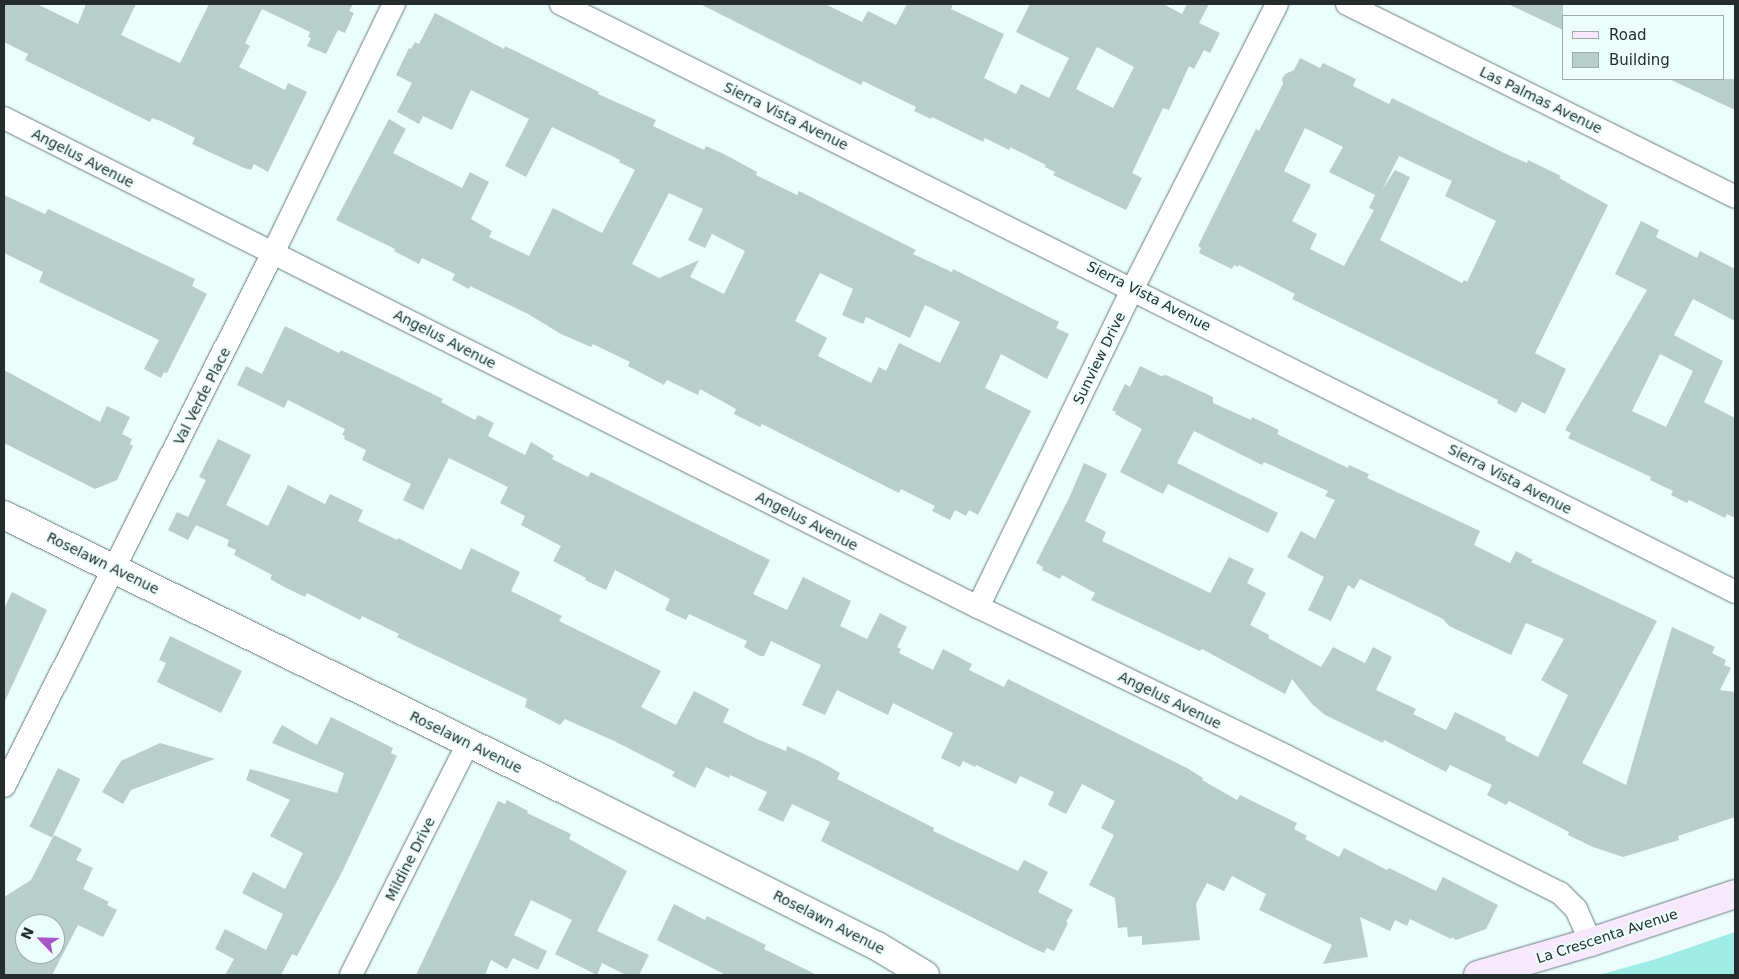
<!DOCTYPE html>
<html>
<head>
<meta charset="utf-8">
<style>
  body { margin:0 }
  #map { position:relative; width:1739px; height:979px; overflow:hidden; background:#ecfefc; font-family:"DejaVu Sans",sans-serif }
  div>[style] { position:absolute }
  .green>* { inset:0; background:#9eece5 }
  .building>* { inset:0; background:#b7cecb; transform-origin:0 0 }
  .roads { filter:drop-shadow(0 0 1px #677c7a) drop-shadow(0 0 1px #677c7a) }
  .minor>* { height:22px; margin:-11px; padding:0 11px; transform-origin:11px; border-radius:11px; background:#fff }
  .tertiary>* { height:28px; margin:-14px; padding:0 14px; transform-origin:14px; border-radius:14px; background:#fff }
  .secondary>* { height:28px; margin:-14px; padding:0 14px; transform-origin:14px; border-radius:14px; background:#f7e9fd }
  span { translate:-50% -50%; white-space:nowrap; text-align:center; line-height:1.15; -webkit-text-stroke:4px #ecfefc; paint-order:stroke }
  .street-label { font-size:14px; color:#242d2c }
  .frame { position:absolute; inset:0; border:5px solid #242d2c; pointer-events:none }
  .legend { position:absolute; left:1562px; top:15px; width:162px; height:65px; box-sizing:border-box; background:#ecfefc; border:1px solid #9caaa9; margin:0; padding:6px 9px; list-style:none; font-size:15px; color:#242d2c }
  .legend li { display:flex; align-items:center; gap:10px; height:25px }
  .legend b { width:25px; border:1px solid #9caaa9 }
  .north { position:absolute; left:15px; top:914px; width:50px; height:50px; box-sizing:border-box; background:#ecfefc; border:1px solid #9caaa9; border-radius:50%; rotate:294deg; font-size:14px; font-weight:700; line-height:20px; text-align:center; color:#242d2c }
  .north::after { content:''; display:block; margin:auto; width:18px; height:22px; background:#a656c6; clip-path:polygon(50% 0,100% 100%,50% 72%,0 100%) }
</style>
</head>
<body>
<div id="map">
  <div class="green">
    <i style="clip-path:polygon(1735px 932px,1735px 975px,1599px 975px,1656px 959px)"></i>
  </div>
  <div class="building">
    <i style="clip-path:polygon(4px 4px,37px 4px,78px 24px,86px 4px,136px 4px,121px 35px,180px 63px,209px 4px,353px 4px,349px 11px,354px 13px,345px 33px,338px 30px,326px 54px,307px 46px,311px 38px,308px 37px,310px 32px,262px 9px,245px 43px,250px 46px,239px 67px,285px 90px,288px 83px,307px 92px,268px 172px,254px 164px,251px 170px,244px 168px,192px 144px,195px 138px,161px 121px,152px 118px,150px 122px,25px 60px,28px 54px,4px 42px)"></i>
    <i style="clip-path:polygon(evenodd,700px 4px,825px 4px,862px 22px,868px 11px,896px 25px,907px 4px,953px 4px,951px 9px,1004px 34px,984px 78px,1016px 94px,1021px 84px,1049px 98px,1069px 58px,1016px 32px,1030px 4px,1163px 4px,1182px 14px,1187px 4px,1209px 4px,1199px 23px,1220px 33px,1210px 53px,1204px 50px,1194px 69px,1189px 66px,1169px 110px,1163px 108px,1132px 173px,1142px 178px,1126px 210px,1053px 175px,1055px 172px,1045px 167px,1046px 165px,1010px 147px,1009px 150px,985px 138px,983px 142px,932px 117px,931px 119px,914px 111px,916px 107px,863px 81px,861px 85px,700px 4px,1097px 47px,1134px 67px,1113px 108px,1076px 89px,1097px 47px)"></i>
    <i style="clip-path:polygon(1508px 4px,1563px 4px,1563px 30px)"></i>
    <i style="clip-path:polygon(evenodd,435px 13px,504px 49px,505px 46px,599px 92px,598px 94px,656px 120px,653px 126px,704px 150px,706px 146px,724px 154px,757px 172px,756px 175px,797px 195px,799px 191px,916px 250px,913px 254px,952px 272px,953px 269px,1059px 322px,1056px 328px,1069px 334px,1047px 379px,1001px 354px,985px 388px,1031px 411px,978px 515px,969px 510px,966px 516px,955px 510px,950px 520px,932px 511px,935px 506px,901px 489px,899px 493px,762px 424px,760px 427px,734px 414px,736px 409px,700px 389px,698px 395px,667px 380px,664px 385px,628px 366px,630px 362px,593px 344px,591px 347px,561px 334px,528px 314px,470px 286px,469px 289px,452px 280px,455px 274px,422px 258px,419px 264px,394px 251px,395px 249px,336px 220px,389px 119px,406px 129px,393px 153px,462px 188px,470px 172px,489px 182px,471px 219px,492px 231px,489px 237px,529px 256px,553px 208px,602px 233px,635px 170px,619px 162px,620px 160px,552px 127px,526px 177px,505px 166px,529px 119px,471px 90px,452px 130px,423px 116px,419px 124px,397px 112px,412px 83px,396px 75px,409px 48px,411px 49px,415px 42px,419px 44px,435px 13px,669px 193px,703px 209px,688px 240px,705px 248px,712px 234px,745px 251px,724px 294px,690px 277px,699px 260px,659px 278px,632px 264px,669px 193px,435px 13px,820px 273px,853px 289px,842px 315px,863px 324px,866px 317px,910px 338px,925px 305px,960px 322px,940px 363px,899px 343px,886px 371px,879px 367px,871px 383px,818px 356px,827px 338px,795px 321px,820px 273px)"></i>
    <i style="clip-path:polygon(evenodd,1300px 58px,1320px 68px,1323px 63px,1356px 79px,1353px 86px,1389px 104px,1392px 98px,1506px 154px,1527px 163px,1528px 160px,1561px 176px,1559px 178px,1608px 205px,1535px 353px,1566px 369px,1545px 414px,1522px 402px,1516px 413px,1497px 403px,1498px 400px,1292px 299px,1295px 294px,1239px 265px,1238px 267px,1234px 265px,1232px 269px,1199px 253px,1201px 248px,1198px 246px,1256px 129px,1259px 131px,1283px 84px,1282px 79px,1285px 74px,1294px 70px,1300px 58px,1305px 128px,1343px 147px,1329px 172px,1375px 195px,1369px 208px,1374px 210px,1344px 266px,1310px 249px,1317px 234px,1292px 221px,1311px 185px,1284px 171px,1305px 128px,1300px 58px,1399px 156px,1452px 181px,1445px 196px,1496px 221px,1467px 282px,1464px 280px,1462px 283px,1380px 240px,1410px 177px,1395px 170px,1382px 190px,1399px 156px)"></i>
    <i style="clip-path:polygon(1669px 79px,1735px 79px,1735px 110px)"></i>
    <i style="clip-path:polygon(4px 195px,45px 214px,48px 209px,195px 279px,192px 286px,207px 294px,167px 373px,164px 372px,161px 378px,144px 369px,159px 340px,39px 282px,43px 272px,4px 253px)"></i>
    <i style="clip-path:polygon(evenodd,1641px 221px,1659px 230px,1656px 237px,1697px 258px,1700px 251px,1735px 269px,1735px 321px,1693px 299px,1674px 335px,1723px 361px,1704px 402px,1735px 418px,1735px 518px,1727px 514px,1725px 518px,1689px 500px,1687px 503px,1671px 495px,1673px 491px,1650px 480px,1651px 477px,1568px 438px,1571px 433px,1565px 430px,1647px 290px,1615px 274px,1641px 221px,1660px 354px,1693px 371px,1666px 427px,1632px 411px,1660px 354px)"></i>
    <i style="clip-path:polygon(285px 326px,339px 353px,341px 350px,396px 376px,443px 399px,441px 402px,475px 420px,478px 415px,494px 423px,488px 436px,525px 455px,531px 442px,554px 456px,552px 459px,588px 477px,591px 472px,770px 560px,753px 594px,787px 610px,803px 577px,851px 601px,840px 626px,867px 639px,880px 613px,907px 627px,897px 647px,901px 649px,899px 653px,933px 670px,943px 649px,972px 664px,969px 670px,1004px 687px,1008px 679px,1187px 768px,1203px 778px,1202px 780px,1237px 800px,1240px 795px,1297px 823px,1294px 829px,1307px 836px,1305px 839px,1339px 857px,1344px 848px,1387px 870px,1389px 868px,1436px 891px,1443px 877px,1498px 905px,1486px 929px,1456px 940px,1452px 937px,1451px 939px,1410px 919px,1407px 926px,1395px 920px,1390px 931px,1360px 917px,1368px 957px,1323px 964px,1332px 945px,1259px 910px,1266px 894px,1232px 876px,1224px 891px,1207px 883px,1196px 904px,1200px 940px,1142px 945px,1142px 936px,1128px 937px,1127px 927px,1118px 928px,1115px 898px,1089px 885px,1114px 835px,1101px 828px,1115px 801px,1082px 784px,1066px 814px,1048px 805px,1054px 792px,1020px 776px,1016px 784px,976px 765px,975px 767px,963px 761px,960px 767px,941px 758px,953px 733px,893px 703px,888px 715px,837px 690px,825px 715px,802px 705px,821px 665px,771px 641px,764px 656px,760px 656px,744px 647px,747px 641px,689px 614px,686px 620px,665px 610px,670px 599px,615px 570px,606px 590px,585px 580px,586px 578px,553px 561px,561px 546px,521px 525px,525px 516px,500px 503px,508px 487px,449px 458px,423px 510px,403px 500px,411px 484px,362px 460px,366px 450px,344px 439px,345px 436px,342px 435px,345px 429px,288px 400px,284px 408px,237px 385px,246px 366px,262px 374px)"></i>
    <i style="clip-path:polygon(1140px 366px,1161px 376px,1166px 375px,1198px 390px,1213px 397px,1213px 403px,1251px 420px,1252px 417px,1279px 430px,1277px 434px,1348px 468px,1349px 465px,1369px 474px,1367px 478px,1480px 531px,1474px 545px,1510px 563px,1516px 551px,1533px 560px,1531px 562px,1657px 621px,1582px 763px,1626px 785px,1672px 627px,1715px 647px,1712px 653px,1726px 660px,1724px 665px,1731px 668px,1720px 690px,1735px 692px,1735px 817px,1678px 836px,1679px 840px,1623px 857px,1593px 847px,1568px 835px,1569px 832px,1509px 801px,1506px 805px,1487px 795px,1492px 785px,1450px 765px,1446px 772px,1384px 740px,1383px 743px,1325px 715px,1312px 704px,1292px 679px,1285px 694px,1202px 649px,1200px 651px,1091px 600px,1095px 593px,1062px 575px,1060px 579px,1042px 570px,1043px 567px,1036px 563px,1070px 496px,1084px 463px,1107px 474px,1085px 521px,1106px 532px,1102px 541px,1210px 593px,1229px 557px,1254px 569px,1247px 583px,1266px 593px,1250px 625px,1269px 635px,1268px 638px,1321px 667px,1333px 647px,1365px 663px,1373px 647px,1392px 657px,1376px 690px,1416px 709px,1413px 714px,1446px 730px,1455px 712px,1506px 737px,1505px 740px,1538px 757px,1568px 695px,1541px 680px,1564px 639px,1526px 623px,1511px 655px,1449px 626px,1443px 619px,1360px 579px,1354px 589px,1348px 585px,1331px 621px,1308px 610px,1324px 577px,1287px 557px,1301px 531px,1315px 539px,1335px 500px,1325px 496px,1328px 491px,1264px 462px,1262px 465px,1194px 431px,1177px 463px,1278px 513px,1268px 533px,1168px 484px,1163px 494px,1120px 472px,1142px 429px,1115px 414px,1116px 412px,1112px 410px,1125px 384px,1130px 387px)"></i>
    <i style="clip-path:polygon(4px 370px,100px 422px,107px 406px,130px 417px,122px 434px,132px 439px,130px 444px,133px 446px,117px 480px,95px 489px,4px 443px)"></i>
    <i style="clip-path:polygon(218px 439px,251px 455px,226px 505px,268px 526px,288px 485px,325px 504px,330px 494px,363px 510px,358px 521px,397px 540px,398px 538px,461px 570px,471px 548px,520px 572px,511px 591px,562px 616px,559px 621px,661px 671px,641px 707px,676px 725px,694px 691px,729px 709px,723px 722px,757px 739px,786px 751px,787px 746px,821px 762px,840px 773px,837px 779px,934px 828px,933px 831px,1018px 871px,1024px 860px,1048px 872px,1038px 892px,1073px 910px,1066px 922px,1068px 923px,1054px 951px,1047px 948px,1044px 953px,1035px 949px,821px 841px,830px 822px,792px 804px,783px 822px,758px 810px,767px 792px,730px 775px,729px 778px,706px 767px,695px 788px,672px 776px,675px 772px,614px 741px,565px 719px,560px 725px,525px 707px,527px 699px,397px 637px,399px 634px,362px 616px,360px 620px,307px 593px,305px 597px,284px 587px,270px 579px,272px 575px,234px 555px,236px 550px,227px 546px,229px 540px,196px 525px,188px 540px,168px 530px,177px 512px,188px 517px,206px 480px,199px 477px)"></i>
    <i style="clip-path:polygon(12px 592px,47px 610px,4px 703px,4px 609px)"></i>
    <i style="clip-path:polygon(170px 636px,242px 671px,221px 713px,157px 682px,166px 663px,159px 660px)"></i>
    <i style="clip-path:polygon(331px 717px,393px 748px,391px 753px,397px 756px,342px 872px,297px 956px,292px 954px,281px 975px,225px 975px,234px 959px,215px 949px,225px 929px,266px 950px,283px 914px,242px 893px,253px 872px,285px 889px,303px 853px,270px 836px,290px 800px,246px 780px,250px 769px,337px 793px,344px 773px,272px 743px,282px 725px,317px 745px)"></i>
    <i style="clip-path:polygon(160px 743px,215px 759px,131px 790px,123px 804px,102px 792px,121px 761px)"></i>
    <i style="left:58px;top:768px;width:25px;height:65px;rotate:26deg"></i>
    <i style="clip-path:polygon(507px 800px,528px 811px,527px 813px,571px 834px,569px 839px,627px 871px,597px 931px,649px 955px,639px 975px,626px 975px,602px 963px,597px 975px,555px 954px,572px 920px,531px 900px,514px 935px,547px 951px,538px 970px,513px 958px,507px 969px,491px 960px,485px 975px,416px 975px,498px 801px,505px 804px)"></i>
    <i style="clip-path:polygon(evenodd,54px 835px,82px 849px,76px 860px,93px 868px,83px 889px,109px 902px,107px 905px,117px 910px,103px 937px,78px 925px,52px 975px,4px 975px,4px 897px,31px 880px,54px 835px,25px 924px,55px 924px,55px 954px,25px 954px,25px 924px)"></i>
    <i style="clip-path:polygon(674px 904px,705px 920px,707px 916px,766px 945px,764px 949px,817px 975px,726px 975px,657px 940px)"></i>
  </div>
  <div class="roads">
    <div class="minor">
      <i style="left:561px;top:4px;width:1313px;rotate:26.6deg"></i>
      <i style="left:1347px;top:4px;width:433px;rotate:26.4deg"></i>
      <i style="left:4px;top:118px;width:1090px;rotate:26.66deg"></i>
      <i style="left:978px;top:607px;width:342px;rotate:25.8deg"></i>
      <i style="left:1286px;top:756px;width:306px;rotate:26.6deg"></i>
      <i style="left:1560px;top:893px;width:23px;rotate:45deg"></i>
      <i style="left:1576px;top:909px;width:36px;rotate:66deg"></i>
      <i style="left:978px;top:607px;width:355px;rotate:-64.1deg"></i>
      <i style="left:1133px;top:288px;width:318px;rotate:-63.1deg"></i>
      <i style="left:4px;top:786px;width:597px;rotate:-63.22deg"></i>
      <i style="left:273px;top:253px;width:277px;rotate:-64.1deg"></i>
      <i style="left:351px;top:975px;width:260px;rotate:-63.2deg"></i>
    </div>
    <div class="tertiary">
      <i style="left:4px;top:515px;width:638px;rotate:26.12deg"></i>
      <i style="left:577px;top:796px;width:335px;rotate:26.6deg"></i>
      <i style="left:877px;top:946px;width:56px;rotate:31.1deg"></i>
    </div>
    <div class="secondary">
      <i style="left:1478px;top:975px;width:118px;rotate:-16.3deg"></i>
      <i style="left:1591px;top:942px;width:152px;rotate:-18.4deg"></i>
    </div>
  </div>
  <div class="street-label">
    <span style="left:1541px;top:100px;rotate:26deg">Las Palmas Avenue</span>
    <span style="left:786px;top:116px;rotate:26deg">Sierra Vista Avenue</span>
    <span style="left:83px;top:158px;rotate:27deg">Angelus Avenue</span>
    <span style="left:1149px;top:296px;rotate:27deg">Sierra Vista Avenue</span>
    <span style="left:445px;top:339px;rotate:27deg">Angelus Avenue</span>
    <span style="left:1099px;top:358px;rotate:-64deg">Sunview Drive</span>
    <span style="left:202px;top:396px;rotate:-63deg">Val Verde Place</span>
    <span style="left:1510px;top:479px;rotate:27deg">Sierra Vista Avenue</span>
    <span style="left:807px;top:521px;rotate:27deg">Angelus Avenue</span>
    <span style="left:103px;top:563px;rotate:26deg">Roselawn Avenue</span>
    <span style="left:1170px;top:700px;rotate:26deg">Angelus Avenue</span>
    <span style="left:466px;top:742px;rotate:26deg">Roselawn Avenue</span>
    <span style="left:410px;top:859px;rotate:-63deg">Mildine Drive</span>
    <span style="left:829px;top:922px;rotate:27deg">Roselawn Avenue</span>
    <span style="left:1607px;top:936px;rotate:-18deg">La Crescenta Avenue</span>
  </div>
  <div class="frame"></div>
  <ul class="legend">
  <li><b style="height:6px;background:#f7e9fd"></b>Road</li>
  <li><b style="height:14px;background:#b7cecb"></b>Building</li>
  </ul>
  <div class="north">N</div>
</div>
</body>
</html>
